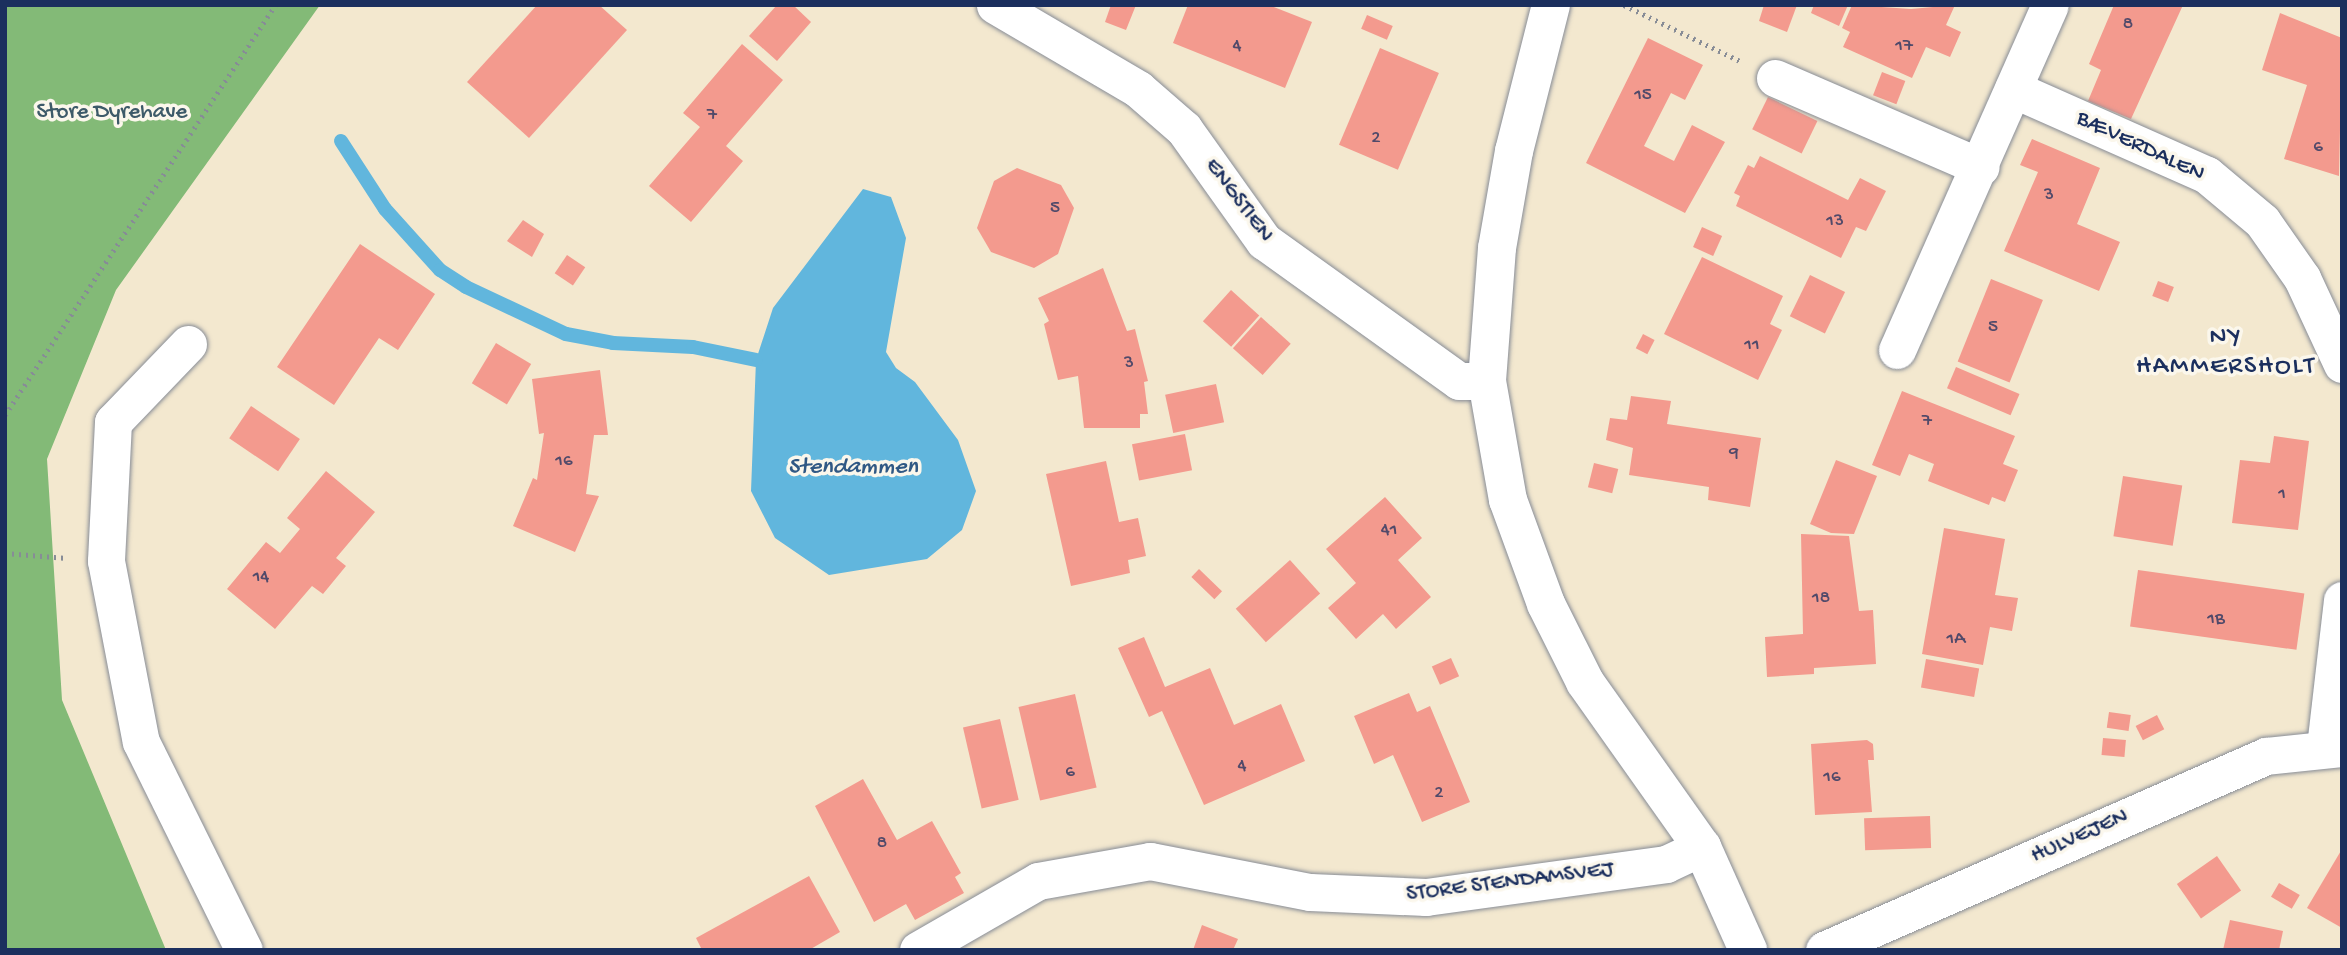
<!DOCTYPE html>
<html>
<head>
<meta charset="utf-8">
<style>
  body { margin:0 }
  #map { position:relative; width:2347px; height:955px; overflow:hidden; background:#f3e8cf; font-family:"Gochi Hand",sans-serif }
  div>[style] { position:absolute }
  .forest>* { inset:0; background:#83ba77 }
  .water>* { inset:0; background:#61b6dd }
  .stream>* { height:14px; margin:-7px; padding:0 7px; transform-origin:7px; border-radius:7px; background:#61b6dd }
  .building>* { inset:0; background:#f39a8e; transform-origin:0 0 }
  .path>* { height:4.5px; margin-top:-2.25px; transform-origin:0; background:repeating-linear-gradient(90deg,#878c96 0 2px,transparent 0 7px) }
  .roads { filter:drop-shadow(0 0 2px #878c96) drop-shadow(0 0 2px #878c96) }
  .street>* { height:37px; margin:-18.5px; padding:0 18.5px; transform-origin:18.5px; border-radius:18.5px; background:#fff }
  .secondary>* { height:38px; margin:-19px; padding:0 19px; transform-origin:19px; border-radius:19px; background:#fff }
  span { translate:-50% -50%; white-space:nowrap; text-align:center; line-height:1.15; -webkit-text-stroke:7px #fbf7ec; paint-order:stroke }
  .number-label { font-size:19px; color:#514a6a }
  .number-label span { -webkit-text-stroke-width:0 }
  .park-label { font-size:23px; color:#3d5a69 }
  .street-label { font-size:23px; color:#1b2f5e }
  .water-label { font-size:24px; color:#305884; font-style:italic }
  .quarter-label { font-size:26px; color:#1b2f5e; letter-spacing:2px }
  .frame { position:absolute; inset:0; border:7px solid #1b2f5e; pointer-events:none }
</style>
</head>
<body>
<div id="map">
  <div class="forest">
    <i style="clip-path:polygon(5px 5px,320px 5px,116px 290px,47px 459px,62px 700px,166px 950px,5px 950px)"></i>
  </div>
  <div class="water">
    <i style="clip-path:polygon(863px 189px,891px 197px,906px 238px,886px 352px,896px 368px,915px 382px,958px 440px,976px 491px,962px 530px,927px 559px,829px 575px,775px 538px,751px 491px,756px 360px,773px 308px)"></i>
  </div>
  <div class="stream">
    <i style="left:341px;top:141px;width:81px;rotate:57.1deg"></i>
    <i style="left:385px;top:209px;width:82px;rotate:48deg"></i>
    <i style="left:440px;top:270px;width:31px;rotate:33deg"></i>
    <i style="left:466px;top:287px;width:110px;rotate:25.2deg"></i>
    <i style="left:566px;top:334px;width:48px;rotate:10.8deg"></i>
    <i style="left:613px;top:343px;width:80px;rotate:2.9deg"></i>
    <i style="left:693px;top:347px;width:64px;rotate:11.7deg"></i>
  </div>
  <div class="building">
    <i style="clip-path:polygon(537px 5px,599px 5px,627px 30px,529px 138px,467px 82px)"></i>
    <i style="clip-path:polygon(777px 5px,793px 5px,811px 22px,777px 61px,749px 36px)"></i>
    <i style="clip-path:polygon(1111px 5px,1136px 5px,1126px 30px,1105px 22px)"></i>
    <i style="clip-path:polygon(1188px 5px,1269px 5px,1312px 22px,1285px 88px,1173px 43px)"></i>
    <i style="clip-path:polygon(1764px 5px,1797px 5px,1787px 32px,1759px 21px)"></i>
    <i style="clip-path:polygon(1814px 5px,1848px 5px,1839px 26px,1811px 13px)"></i>
    <i style="clip-path:polygon(1852px 5px,1911px 9px,1955px 5px,1946px 25px,1961px 32px,1950px 57px,1926px 47px,1912px 78px,1843px 47px,1850px 32px,1842px 28px)"></i>
    <i style="clip-path:polygon(2114px 5px,2183px 5px,2131px 119px,2088px 101px,2101px 70px,2089px 64px)"></i>
    <i style="clip-path:polygon(2280px 13px,2342px 38px,2339px 176px,2284px 159px,2307px 85px,2262px 70px)"></i>
    <i style="left:1367px;top:15px;width:28px;height:15px;rotate:23deg"></i>
    <i style="clip-path:polygon(1648px 38px,1703px 65px,1685px 100px,1671px 93px,1644px 146px,1674px 161px,1692px 125px,1725px 142px,1685px 213px,1586px 163px)"></i>
    <i style="clip-path:polygon(742px 44px,783px 80px,726px 146px,743px 161px,691px 222px,649px 186px,700px 127px,683px 113px)"></i>
    <i style="left:1380px;top:48px;width:64px;height:105px;rotate:23deg"></i>
    <i style="left:1882px;top:72px;width:25px;height:25px;rotate:21deg"></i>
    <i style="left:1768px;top:97px;width:55px;height:36px;rotate:26deg"></i>
    <i style="clip-path:polygon(2032px 139px,2100px 168px,2077px 224px,2120px 242px,2099px 291px,2004px 251px,2038px 172px,2020px 165px)"></i>
    <i style="clip-path:polygon(1760px 156px,1848px 200px,1860px 178px,1886px 191px,1866px 231px,1856px 227px,1841px 258px,1736px 206px,1740px 196px,1734px 193px,1748px 165px,1754px 168px)"></i>
    <i style="clip-path:polygon(1017px 168px,1061px 185px,1074px 208px,1058px 254px,1034px 268px,991px 252px,977px 228px,994px 181px)"></i>
    <i style="clip-path:polygon(523px 220px,544px 234px,532px 257px,507px 241px)"></i>
    <i style="left:1702px;top:227px;width:22px;height:22px;rotate:24deg"></i>
    <i style="clip-path:polygon(360px 244px,435px 294px,398px 350px,379px 338px,334px 405px,277px 367px)"></i>
    <i style="left:567px;top:255px;width:22px;height:22px;rotate:34deg"></i>
    <i style="clip-path:polygon(1702px 257px,1783px 296px,1770px 324px,1782px 330px,1758px 380px,1664px 334px)"></i>
    <i style="clip-path:polygon(1103px 268px,1127px 331px,1135px 329px,1148px 381px,1144px 382px,1148px 414px,1140px 414px,1140px 428px,1084px 428px,1078px 376px,1058px 380px,1044px 324px,1049px 321px,1038px 298px)"></i>
    <i style="left:1810px;top:275px;width:39px;height:46px;rotate:26deg"></i>
    <i style="left:1991px;top:279px;width:56px;height:89px;rotate:22deg"></i>
    <i style="left:2158px;top:281px;width:17px;height:16px;rotate:21deg"></i>
    <i style="left:1231px;top:290px;width:38px;height:42px;rotate:42deg"></i>
    <i style="left:1261px;top:317px;width:40px;height:42px;rotate:42deg"></i>
    <i style="left:1643px;top:334px;width:13px;height:16px;rotate:27deg"></i>
    <i style="left:496px;top:343px;width:41px;height:47px;rotate:31deg"></i>
    <i style="left:1956px;top:367px;width:69px;height:23px;rotate:23deg"></i>
    <i style="clip-path:polygon(600px 370px,608px 435px,594px 435px,586px 494px,599px 496px,575px 552px,513px 526px,533px 478px,537px 480px,544px 433px,539px 434px,532px 379px)"></i>
    <i style="left:1216px;top:384px;width:39px;height:52px;rotate:78deg"></i>
    <i style="clip-path:polygon(1902px 391px,2015px 436px,2003px 464px,2018px 470px,2005px 502px,1992px 497px,1989px 505px,1928px 481px,1934px 464px,1909px 454px,1900px 476px,1872px 465px)"></i>
    <i style="clip-path:polygon(1631px 396px,1671px 401px,1667px 424px,1761px 438px,1750px 507px,1708px 500px,1709px 487px,1629px 475px,1633px 448px,1606px 440px,1610px 418px,1627px 420px)"></i>
    <i style="left:251px;top:406px;width:59px;height:39px;rotate:34deg"></i>
    <i style="left:1185px;top:434px;width:37px;height:54px;rotate:79deg"></i>
    <i style="clip-path:polygon(2274px 436px,2309px 441px,2298px 530px,2232px 523px,2240px 460px,2270px 463px)"></i>
    <i style="clip-path:polygon(1836px 460px,1877px 476px,1854px 534px,1831px 533px,1810px 524px)"></i>
    <i style="clip-path:polygon(1106px 461px,1119px 522px,1138px 518px,1146px 556px,1128px 560px,1130px 573px,1071px 586px,1046px 474px)"></i>
    <i style="left:1594px;top:463px;width:25px;height:25px;rotate:14deg"></i>
    <i style="clip-path:polygon(326px 471px,375px 512px,336px 558px,346px 566px,323px 594px,312px 586px,275px 629px,227px 589px,266px 542px,280px 553px,300px 529px,287px 518px)"></i>
    <i style="left:2123px;top:476px;width:60px;height:61px;rotate:9deg"></i>
    <i style="clip-path:polygon(1385px 497px,1422px 538px,1398px 560px,1431px 597px,1396px 629px,1383px 614px,1356px 639px,1328px 608px,1356px 583px,1326px 549px)"></i>
    <i style="clip-path:polygon(1944px 528px,2005px 539px,1995px 595px,2018px 598px,2012px 631px,1990px 627px,1983px 665px,1922px 654px)"></i>
    <i style="clip-path:polygon(1801px 534px,1849px 536px,1859px 611px,1873px 610px,1876px 664px,1814px 668px,1814px 674px,1767px 677px,1765px 637px,1803px 634px)"></i>
    <i style="left:1290px;top:560px;width:45px;height:73px;rotate:48deg"></i>
    <i style="left:1199px;top:569px;width:32px;height:11px;rotate:44deg"></i>
    <i style="left:2138px;top:570px;width:168px;height:57px;rotate:8deg"></i>
    <i style="clip-path:polygon(1144px 637px,1165px 687px,1210px 668px,1234px 725px,1281px 704px,1305px 761px,1204px 805px,1162px 711px,1149px 717px,1118px 648px)"></i>
    <i style="left:1451px;top:658px;width:20px;height:21px;rotate:66deg"></i>
    <i style="left:1926px;top:659px;width:54px;height:29px;rotate:10deg"></i>
    <i style="clip-path:polygon(1409px 693px,1417px 712px,1430px 706px,1470px 802px,1422px 822px,1393px 755px,1374px 764px,1354px 716px)"></i>
    <i style="left:1075px;top:694px;width:96px;height:58px;rotate:77deg"></i>
    <i style="left:2109px;top:712px;width:22px;height:16px;rotate:8deg"></i>
    <i style="left:2157px;top:715px;width:16px;height:24px;rotate:63deg"></i>
    <i style="left:1000px;top:719px;width:83px;height:38px;rotate:77deg"></i>
    <i style="left:2103px;top:738px;width:23px;height:17px;rotate:5deg"></i>
    <i style="clip-path:polygon(1867px 740px,1873px 744px,1874px 760px,1868px 760px,1872px 812px,1815px 815px,1811px 744px)"></i>
    <i style="clip-path:polygon(863px 779px,897px 840px,932px 821px,961px 873px,955px 877px,964px 893px,915px 920px,906px 904px,874px 922px,815px 806px)"></i>
    <i style="left:1930px;top:816px;width:32px;height:66px;rotate:88deg"></i>
    <i style="clip-path:polygon(2342px 849px,2342px 928px,2307px 908px)"></i>
    <i style="left:2217px;top:856px;width:42px;height:49px;rotate:55deg"></i>
    <i style="clip-path:polygon(809px 876px,840px 932px,809px 950px,702px 950px,696px 938px)"></i>
    <i style="left:2279px;top:883px;width:24px;height:16px;rotate:30deg"></i>
    <i style="clip-path:polygon(2230px 920px,2283px 931px,2279px 950px,2223px 950px)"></i>
    <i style="clip-path:polygon(1202px 925px,1238px 939px,1233px 950px,1193px 950px)"></i>
  </div>
  <div class="path">
    <i style="left:1624px;top:5px;width:129px;rotate:25.8deg"></i>
    <i style="left:5px;top:415px;width:491px;rotate:-56.6deg"></i>
    <i style="left:5px;top:553px;width:62px;rotate:4.6deg"></i>
  </div>
  <div class="roads">
    <div class="street">
      <i style="left:995px;top:5px;width:166px;rotate:30.4deg"></i>
      <i style="left:1138px;top:89px;width:61px;rotate:41deg"></i>
      <i style="left:1184px;top:129px;width:138px;rotate:54.5deg"></i>
      <i style="left:1264px;top:241px;width:240px;rotate:35.7deg"></i>
      <i style="left:1459px;top:381px;width:28px"></i>
      <i style="left:1775px;top:78px;width:224px;rotate:23.4deg"></i>
      <i style="left:2013px;top:89px;width:212px;rotate:23.9deg"></i>
      <i style="left:2207px;top:175px;width:72px;rotate:39.9deg"></i>
      <i style="left:2262px;top:221px;width:70px;rotate:54.9deg"></i>
      <i style="left:2302px;top:278px;width:95px;rotate:65.1deg"></i>
      <i style="left:188px;top:344px;width:108px;rotate:133.9deg"></i>
      <i style="left:113px;top:422px;width:139px;rotate:92.9deg"></i>
      <i style="left:106px;top:561px;width:184px;rotate:79.1deg"></i>
      <i style="left:141px;top:742px;width:232px;rotate:63.7deg"></i>
      <i style="left:1897px;top:350px;width:377px;rotate:-66.1deg"></i>
      <i style="left:2325px;top:747px;width:148px;rotate:-83.4deg"></i>
      <i style="left:918px;top:950px;width:138px;rotate:-29.9deg"></i>
      <i style="left:1038px;top:881px;width:114px;rotate:-10.1deg"></i>
      <i style="left:1150px;top:861px;width:163px;rotate:11deg"></i>
      <i style="left:1310px;top:892px;width:116px;rotate:2.5deg"></i>
      <i style="left:1426px;top:897px;width:242px;rotate:-7.8deg"></i>
      <i style="left:1666px;top:864px;width:40px;rotate:-25deg"></i>
      <i style="left:1824px;top:950px;width:483px;rotate:-23.7deg"></i>
      <i style="left:2266px;top:756px;width:76px;rotate:-6deg"></i>
    </div>
    <div class="secondary">
      <i style="left:1551px;top:5px;width:151px;rotate:104.2deg"></i>
      <i style="left:1514px;top:151px;width:98px;rotate:99.9deg"></i>
      <i style="left:1497px;top:248px;width:133px;rotate:94.3deg"></i>
      <i style="left:1487px;top:381px;width:121px;rotate:80deg"></i>
      <i style="left:1508px;top:500px;width:111px;rotate:69.9deg"></i>
      <i style="left:1546px;top:604px;width:87px;rotate:63.4deg"></i>
      <i style="left:1585px;top:682px;width:202px;rotate:54.7deg"></i>
      <i style="left:1702px;top:847px;width:113px;rotate:65.9deg"></i>
    </div>
  </div>
  <div class="number-label">
    <span style="left:2128px;top:25px">8</span>
    <span style="left:1237px;top:47px">4</span>
    <span style="left:1904px;top:47px">17</span>
    <span style="left:1643px;top:96px">15</span>
    <span style="left:712px;top:116px">7</span>
    <span style="left:1376px;top:139px">2</span>
    <span style="left:2318px;top:148px">6</span>
    <span style="left:2049px;top:196px">3</span>
    <span style="left:1055px;top:209px">5</span>
    <span style="left:1835px;top:222px">13</span>
    <span style="left:1993px;top:328px">5</span>
    <span style="left:1752px;top:346px">11</span>
    <span style="left:1129px;top:364px">3</span>
    <span style="left:1927px;top:422px">7</span>
    <span style="left:1734px;top:454px">9</span>
    <span style="left:564px;top:462px">16</span>
    <span style="left:2282px;top:495px">1</span>
    <span style="left:1389px;top:531px">41</span>
    <span style="left:261px;top:578px">14</span>
    <span style="left:1821px;top:599px">18</span>
    <span style="left:2216px;top:620px">1B</span>
    <span style="left:1956px;top:640px">1A</span>
    <span style="left:1242px;top:767px">4</span>
    <span style="left:1070px;top:773px">6</span>
    <span style="left:1832px;top:778px">16</span>
    <span style="left:1439px;top:794px">2</span>
    <span style="left:882px;top:844px">8</span>
  </div>
  <div class="park-label">
    <span style="left:112px;top:113px">Store Dyrehave</span>
  </div>
  <div class="street-label">
    <span style="left:2140px;top:147px;rotate:25deg">BÆVERDALEN</span>
    <span style="left:1238px;top:201px;rotate:53deg">ENGSTIEN</span>
    <span style="left:2080px;top:837px;rotate:-24deg">HULVEJEN</span>
    <span style="left:1510px;top:883px;rotate:-7deg">STORE STENDAMSVEJ</span>
  </div>
  <div class="water-label">
    <span style="left:853px;top:468px">Stendammen</span>
  </div>
  <div class="quarter-label">
    <span style="left:2226px;top:353px">NY<br>HAMMERSHOLT</span>
  </div>
  <div class="frame"></div>
</div>
</body>
</html>
